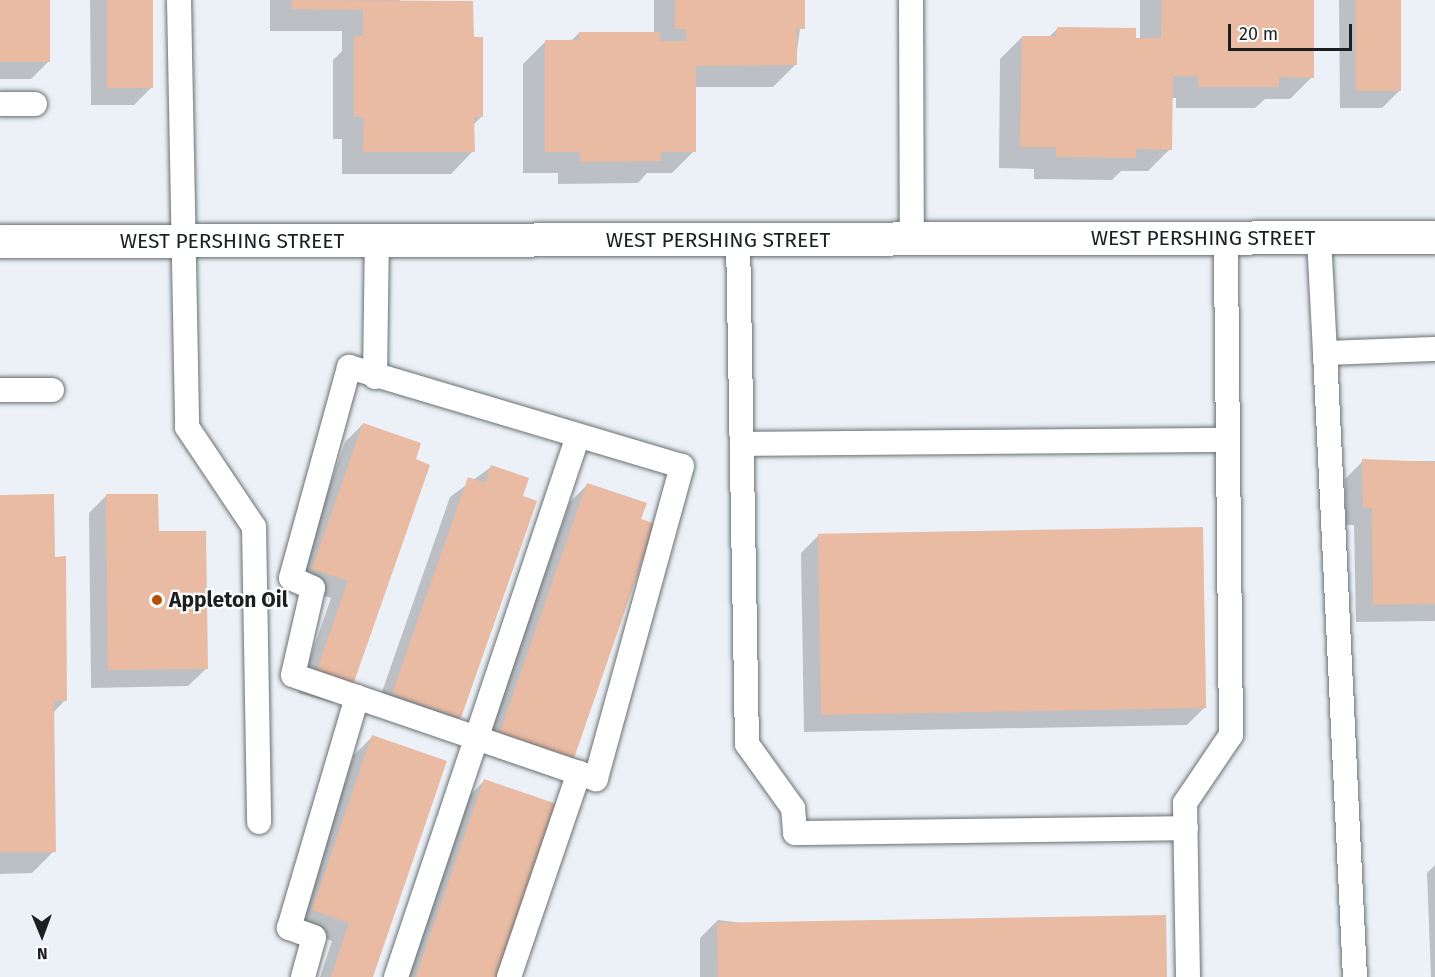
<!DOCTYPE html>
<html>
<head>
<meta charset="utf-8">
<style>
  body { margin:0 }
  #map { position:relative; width:1435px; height:977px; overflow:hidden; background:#ebf1f6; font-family:"Fira Sans",sans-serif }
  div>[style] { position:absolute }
  .shadow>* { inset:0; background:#0003 }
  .building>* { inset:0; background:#eabba3; transform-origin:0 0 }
  .roads { filter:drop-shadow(0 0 2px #6a7073) drop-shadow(0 0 2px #6a7073) }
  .lane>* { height:24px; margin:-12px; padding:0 12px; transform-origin:12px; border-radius:12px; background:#fff }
  .street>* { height:33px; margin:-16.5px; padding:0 16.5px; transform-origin:16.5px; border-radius:16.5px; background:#fff }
  .dots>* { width:16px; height:16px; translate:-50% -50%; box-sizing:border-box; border:3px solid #fdfeff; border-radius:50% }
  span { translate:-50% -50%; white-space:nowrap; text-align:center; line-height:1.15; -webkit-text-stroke:4.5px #fdfeff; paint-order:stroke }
  .street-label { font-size:21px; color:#1c1e20 }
  .poi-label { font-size:21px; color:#1c1e20; font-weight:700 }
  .left { translate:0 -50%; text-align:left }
  .north { position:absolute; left:12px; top:905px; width:60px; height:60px; -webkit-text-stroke:4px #fdfeff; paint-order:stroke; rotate:179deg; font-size:16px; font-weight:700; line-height:24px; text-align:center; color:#1c1e20 }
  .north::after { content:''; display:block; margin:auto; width:21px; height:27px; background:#1c1e20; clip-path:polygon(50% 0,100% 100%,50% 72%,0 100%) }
  .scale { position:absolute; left:1228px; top:24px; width:124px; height:27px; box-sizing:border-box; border:3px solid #1c1e20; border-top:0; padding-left:8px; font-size:18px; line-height:21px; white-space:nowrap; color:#1c1e20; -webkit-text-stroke:4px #fdfeff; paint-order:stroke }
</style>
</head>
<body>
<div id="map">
  <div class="shadow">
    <i style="clip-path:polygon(0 0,49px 0,49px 61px,31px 79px,0 79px)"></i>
    <i style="clip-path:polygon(90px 0,151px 0,152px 87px,134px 105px,91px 105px)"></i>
    <i style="clip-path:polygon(270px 0,399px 0,472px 38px,481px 117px,473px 125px,473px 151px,451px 174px,342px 174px,342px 139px,333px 139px,333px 60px,342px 51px,342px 31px,270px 31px)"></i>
    <i style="clip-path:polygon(654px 0,804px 0,795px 65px,773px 87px,694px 87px,694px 151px,672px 173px,647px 173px,638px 183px,558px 184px,558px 173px,523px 173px,523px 64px,546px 41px,571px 41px,579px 33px,654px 33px)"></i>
    <i style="clip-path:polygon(1140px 0,1312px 0,1312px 77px,1290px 99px,1265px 99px,1255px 108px,1176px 108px,1176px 98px,1171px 98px,1170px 149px,1148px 171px,1121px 171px,1112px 180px,1034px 179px,1034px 169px,999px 168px,1000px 59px,1022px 37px,1048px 38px,1057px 29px,1140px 39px)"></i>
    <i style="clip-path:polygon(1339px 0,1400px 0,1400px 90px,1382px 108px,1340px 108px)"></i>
    <i style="clip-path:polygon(363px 424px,351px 685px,333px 703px,298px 693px,331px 598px,295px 587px,345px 442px)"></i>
    <i style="clip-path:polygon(1363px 461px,1435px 461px,1435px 621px,1356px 622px,1354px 525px,1346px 525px,1345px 479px)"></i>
    <i style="clip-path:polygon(491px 467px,460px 717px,442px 735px,375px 712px,450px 497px)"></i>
    <i style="clip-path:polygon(588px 484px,572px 760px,554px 778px,482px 753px,570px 502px)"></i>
    <i style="clip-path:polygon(107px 495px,157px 533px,206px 669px,188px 686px,91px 688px,89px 513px)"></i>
    <i style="clip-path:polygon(0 496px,54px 558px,65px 700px,53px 713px,54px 851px,32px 873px,0 874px)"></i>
    <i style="clip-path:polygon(819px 535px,1205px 707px,1187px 725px,804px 732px,801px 553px)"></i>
    <i style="clip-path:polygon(372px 737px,371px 977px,320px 977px,332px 941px,295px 928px,354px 755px)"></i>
    <i style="clip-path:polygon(484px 781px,496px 977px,405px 977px,466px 799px)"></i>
    <i style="clip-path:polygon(1435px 865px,1435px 977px,1431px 977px,1427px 873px)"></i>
    <i style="clip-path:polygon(718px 920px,1165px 977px,700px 977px,700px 938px)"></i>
  </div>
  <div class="building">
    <i style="left:0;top:0;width:50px;height:62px"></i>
    <i style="left:107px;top:0;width:46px;height:88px"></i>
    <i style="clip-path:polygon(292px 0,473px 1px,474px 37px,483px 37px,483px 117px,474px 117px,475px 152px,363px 152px,364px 117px,354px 117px,354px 36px,363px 36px,363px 10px,292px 9px)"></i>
    <i style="clip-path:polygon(675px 0,805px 0,805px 29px,797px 29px,797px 65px,696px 66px,696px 152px,661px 152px,661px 161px,580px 162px,580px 152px,545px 152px,545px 40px,579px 40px,579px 32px,660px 32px,660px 41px,686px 41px,686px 29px,675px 29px)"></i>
    <i style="clip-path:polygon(1162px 0,1314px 0,1314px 78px,1279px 77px,1279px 87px,1198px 87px,1198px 76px,1173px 76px,1172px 150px,1136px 149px,1136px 158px,1056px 157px,1056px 147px,1020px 147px,1022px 36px,1056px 36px,1057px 27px,1136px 28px,1136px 38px,1161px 38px)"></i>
    <i style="left:1356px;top:0;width:45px;height:91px"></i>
    <i style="clip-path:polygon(363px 423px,421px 443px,416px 459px,430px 465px,353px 685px,315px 675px,348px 581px,312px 569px)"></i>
    <i style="clip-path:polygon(1362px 459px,1435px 462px,1435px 604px,1373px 605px,1372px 508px,1363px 508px)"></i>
    <i style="clip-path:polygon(491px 465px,529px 478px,523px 496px,537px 501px,461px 718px,392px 694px,468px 477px,485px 483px)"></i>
    <i style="clip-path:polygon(587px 483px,647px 503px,641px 519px,655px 524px,573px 761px,499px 735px)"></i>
    <i style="clip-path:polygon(54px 494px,55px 557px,66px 556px,67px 701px,54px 701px,56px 852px,0 852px,0 495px)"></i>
    <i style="clip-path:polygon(106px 494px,158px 494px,159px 531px,206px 531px,208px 669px,108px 670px)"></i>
    <i style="left:1203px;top:527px;width:181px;height:385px;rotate:89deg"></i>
    <i style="clip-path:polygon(372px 735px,447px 761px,373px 977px,331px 977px,349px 923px,312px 910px)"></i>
    <i style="left:484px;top:779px;width:77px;height:209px;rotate:19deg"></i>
    <i style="left:1166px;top:915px;width:62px;height:449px;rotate:89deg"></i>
  </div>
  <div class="roads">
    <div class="lane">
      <i style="left:179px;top:0;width:427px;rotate:88.9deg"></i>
      <i style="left:187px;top:427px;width:120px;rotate:56.2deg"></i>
      <i style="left:254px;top:527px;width:295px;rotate:89deg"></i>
      <i style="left:911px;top:0;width:240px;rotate:89.8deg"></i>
      <i style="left:0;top:104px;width:35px"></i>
      <i style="left:738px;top:238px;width:506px;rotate:88.98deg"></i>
      <i style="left:747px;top:744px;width:79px;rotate:54.3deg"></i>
      <i style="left:793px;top:808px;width:25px;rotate:85deg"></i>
      <i style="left:795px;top:833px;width:391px;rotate:-0.7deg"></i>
      <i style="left:1319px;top:238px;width:115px;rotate:87deg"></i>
      <i style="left:1325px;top:353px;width:110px;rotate:-2.1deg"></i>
      <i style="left:1325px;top:353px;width:625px;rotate:87.25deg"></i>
      <i style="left:349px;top:367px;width:347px;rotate:16.6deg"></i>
      <i style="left:682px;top:466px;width:325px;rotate:105.4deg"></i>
      <i style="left:596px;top:779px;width:320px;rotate:-161.1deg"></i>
      <i style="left:293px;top:675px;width:89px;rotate:-77.1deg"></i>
      <i style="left:313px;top:588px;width:24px;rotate:-156deg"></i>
      <i style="left:291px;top:578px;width:219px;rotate:-74.6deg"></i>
      <i style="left:375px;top:377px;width:136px;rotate:-89.2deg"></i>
      <i style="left:0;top:390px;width:52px"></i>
      <i style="left:742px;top:444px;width:486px;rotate:-0.5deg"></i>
      <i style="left:303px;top:977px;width:41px;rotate:-74.6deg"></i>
      <i style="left:314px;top:937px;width:27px;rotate:-160deg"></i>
      <i style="left:289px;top:928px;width:241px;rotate:-73.6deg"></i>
      <i style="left:396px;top:977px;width:571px;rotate:-71.41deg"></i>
      <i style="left:509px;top:977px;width:216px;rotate:-71.1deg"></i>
      <i style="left:1188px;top:977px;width:174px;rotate:-91deg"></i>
      <i style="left:1185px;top:803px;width:82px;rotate:-55.9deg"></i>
      <i style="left:1231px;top:735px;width:497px;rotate:-90.6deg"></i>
    </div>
    <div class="street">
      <i style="left:0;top:241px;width:1435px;rotate:-0.16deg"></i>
    </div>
  </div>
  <div class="dots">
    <i style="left:157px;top:600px;background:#b05105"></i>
  </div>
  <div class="street-label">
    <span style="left:1203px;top:238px">WEST PERSHING STREET</span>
    <span style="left:718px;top:240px">WEST PERSHING STREET</span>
    <span style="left:232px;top:241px">WEST PERSHING STREET</span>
  </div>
  <div class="poi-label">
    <span class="left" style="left:169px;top:600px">Appleton Oil</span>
  </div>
  <div class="north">N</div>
  <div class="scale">20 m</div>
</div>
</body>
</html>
